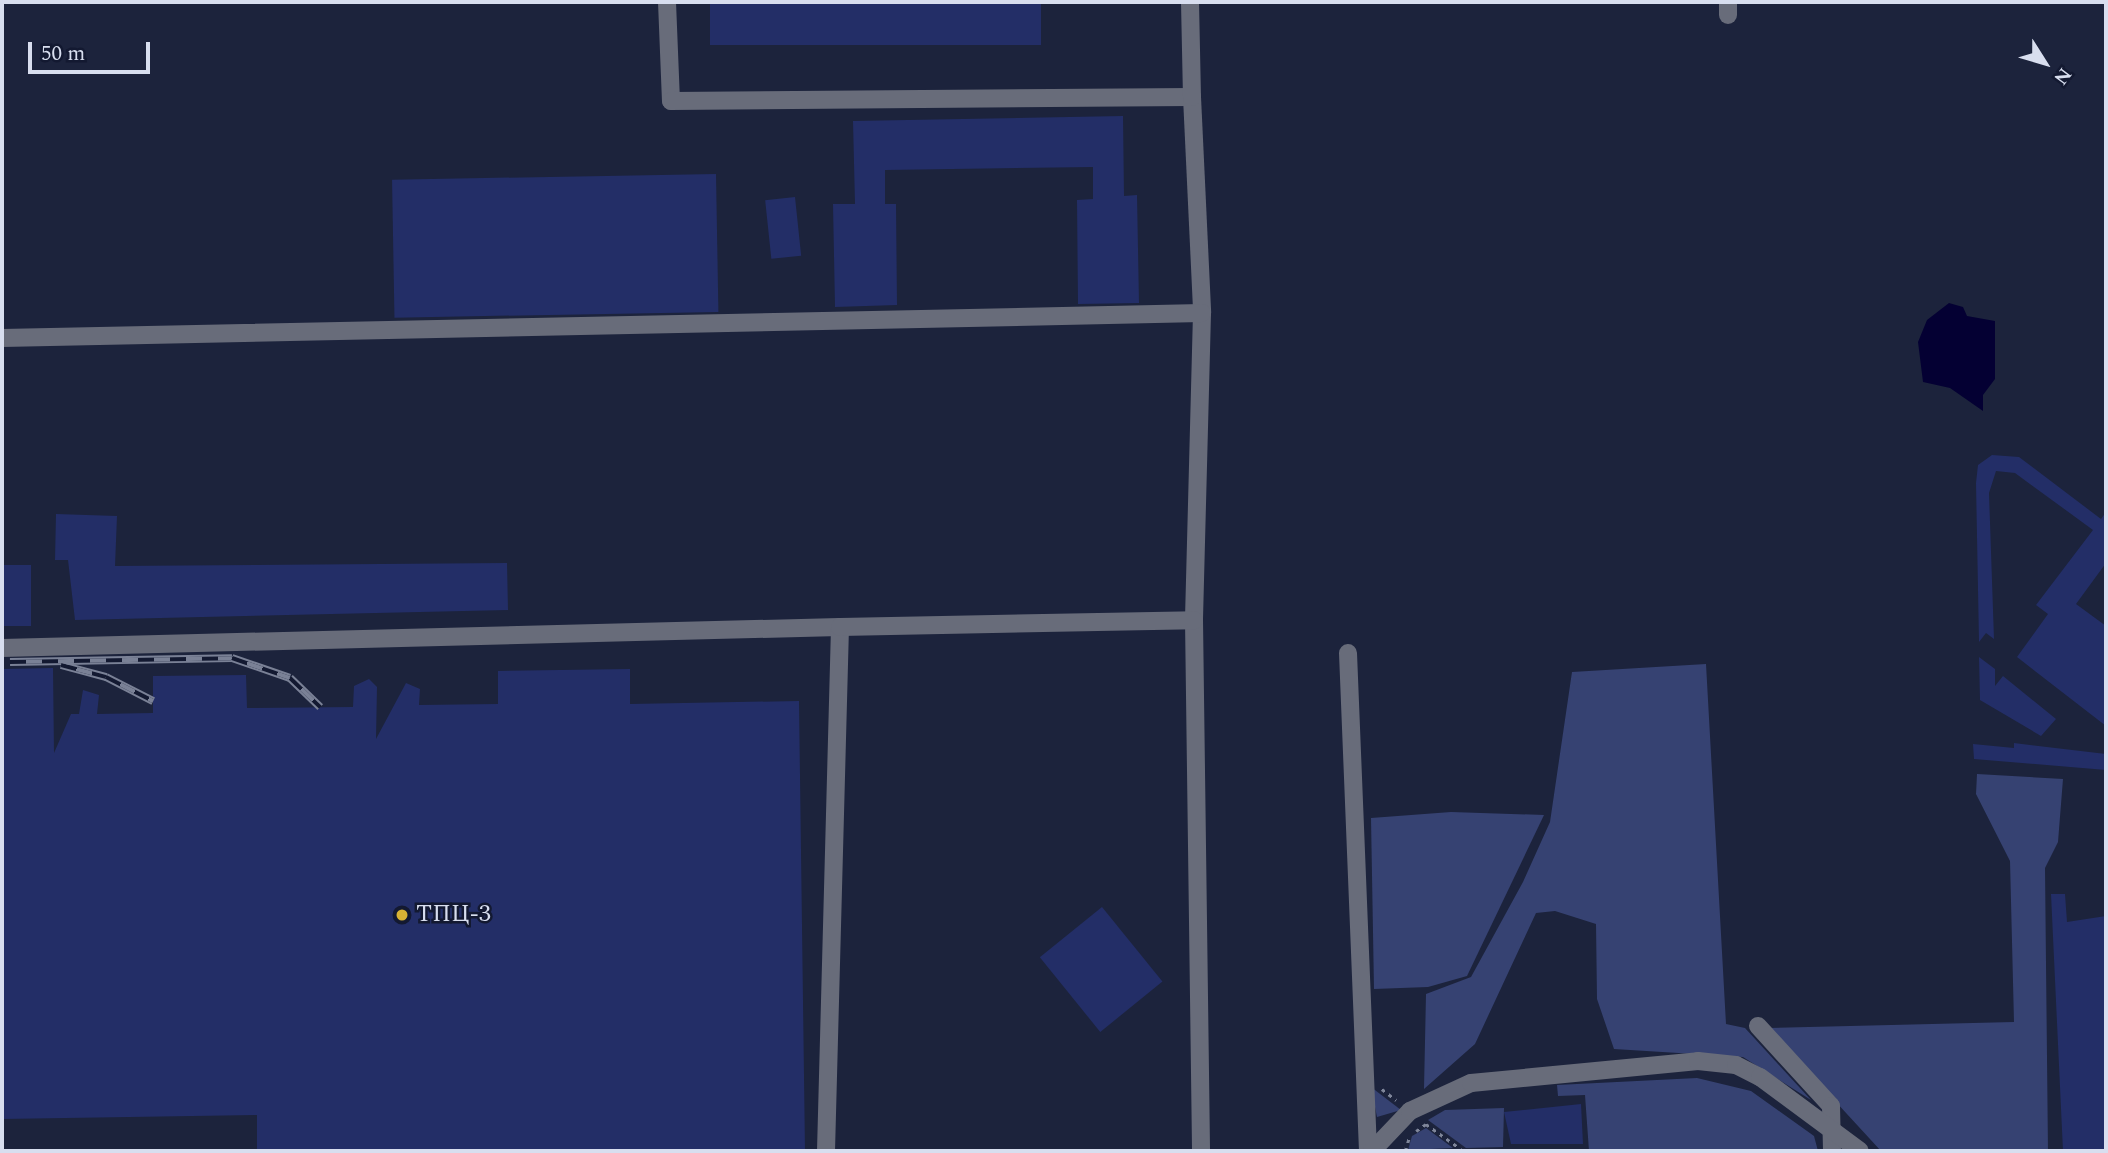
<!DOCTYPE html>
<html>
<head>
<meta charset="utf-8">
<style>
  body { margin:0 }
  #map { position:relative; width:2108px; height:1153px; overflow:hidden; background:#1c233c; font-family:Spectral,serif }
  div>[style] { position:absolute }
  .green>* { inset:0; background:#364272 }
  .water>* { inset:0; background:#040033 }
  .building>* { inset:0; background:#232e67; transform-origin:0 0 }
  .path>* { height:2.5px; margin-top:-1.25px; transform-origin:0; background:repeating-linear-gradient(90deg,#7f869a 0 3.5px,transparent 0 8.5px) }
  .minor>* { height:18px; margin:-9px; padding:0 9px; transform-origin:9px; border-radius:9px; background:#686c7a }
  .rail>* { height:8px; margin-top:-4px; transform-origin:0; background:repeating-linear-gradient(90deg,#131931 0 16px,#7a8196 0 32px); box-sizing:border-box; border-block:2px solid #7a8196 }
  .dots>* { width:19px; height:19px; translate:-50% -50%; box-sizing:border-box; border:4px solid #131931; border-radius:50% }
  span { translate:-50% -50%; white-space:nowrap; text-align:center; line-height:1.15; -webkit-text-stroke:5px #131931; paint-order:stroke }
  .poi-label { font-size:24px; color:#d8deef }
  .left { translate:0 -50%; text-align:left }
  .frame { position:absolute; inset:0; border:4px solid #d8deef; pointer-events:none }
  .north { position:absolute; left:2010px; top:28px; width:70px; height:70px; -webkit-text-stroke:5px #131931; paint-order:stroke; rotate:127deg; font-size:19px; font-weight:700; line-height:28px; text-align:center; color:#d8deef }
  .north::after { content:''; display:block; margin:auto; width:24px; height:32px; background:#d8deef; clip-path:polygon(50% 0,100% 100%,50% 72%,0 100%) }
  .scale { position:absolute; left:28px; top:42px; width:122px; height:32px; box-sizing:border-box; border:4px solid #d8deef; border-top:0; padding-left:9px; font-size:21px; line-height:24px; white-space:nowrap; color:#d8deef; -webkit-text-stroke:5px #131931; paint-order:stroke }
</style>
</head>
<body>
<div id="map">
  <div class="green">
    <i style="clip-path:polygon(1706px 664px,1726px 1024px,1745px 1028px,1811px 1100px,1743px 1057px,1614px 1049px,1597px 999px,1596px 924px,1555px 911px,1536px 913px,1475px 1044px,1424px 1089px,1426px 994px,1471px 977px,1523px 882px,1550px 822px,1572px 672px)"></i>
    <i style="clip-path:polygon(1977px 774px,2063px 779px,2058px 842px,2045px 868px,2048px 1151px,1881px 1151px,1768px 1028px,2014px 1022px,2010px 861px,1976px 794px)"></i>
    <i style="clip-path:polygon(1451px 812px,1544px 815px,1467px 976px,1428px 987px,1374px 989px,1371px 818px)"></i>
    <i style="clip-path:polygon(1697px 1078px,1751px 1091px,1814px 1136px,1818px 1151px,1589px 1151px,1585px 1095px,1558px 1096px,1557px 1085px)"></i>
    <i style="clip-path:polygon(1371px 1087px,1401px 1110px,1377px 1117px)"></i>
    <i style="clip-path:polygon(1504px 1108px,1503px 1147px,1466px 1148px,1428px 1120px,1445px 1110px)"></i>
    <i style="clip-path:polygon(1426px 1128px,1453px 1148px,1408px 1150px,1412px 1136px)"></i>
  </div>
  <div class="water">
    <i style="clip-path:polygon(1949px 303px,1963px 307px,1967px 316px,1995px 321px,1995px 379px,1983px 395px,1983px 411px,1950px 388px,1923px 382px,1918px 342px,1927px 320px)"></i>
  </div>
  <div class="building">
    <i style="left:710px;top:2px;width:331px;height:43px"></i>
    <i style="clip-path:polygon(1123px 116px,1124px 196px,1137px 195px,1139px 303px,1078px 304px,1077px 200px,1093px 199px,1093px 167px,885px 170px,885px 204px,896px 204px,897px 305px,835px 307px,833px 204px,855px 204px,853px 121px)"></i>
    <i style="left:716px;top:174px;width:138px;height:324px;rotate:89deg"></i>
    <i style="left:795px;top:197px;width:59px;height:30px;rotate:84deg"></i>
    <i style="clip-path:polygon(1992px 455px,2019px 457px,2101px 519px,2106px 512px,2106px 563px,2076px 604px,2106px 626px,2106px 726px,2017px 657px,2048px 614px,2036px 605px,2093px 530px,2015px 473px,1996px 471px,1989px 493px,1994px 639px,1986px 633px,1979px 642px,1976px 483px,1978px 465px)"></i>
    <i style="clip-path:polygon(56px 514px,117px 516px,115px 566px,507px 563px,508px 610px,75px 620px,68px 560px,55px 560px)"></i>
    <i style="left:2px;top:565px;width:29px;height:61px"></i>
    <i style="clip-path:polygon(1979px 657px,1995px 669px,1995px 686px,2003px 676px,2056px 719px,2041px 736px,1980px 700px)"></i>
    <i style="clip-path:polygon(53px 668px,54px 753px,71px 714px,79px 714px,83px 690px,99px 695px,97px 714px,153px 713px,153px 676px,246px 675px,247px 708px,353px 707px,354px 686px,369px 679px,377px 687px,376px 739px,406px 683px,420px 689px,419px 705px,498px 704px,498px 671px,630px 669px,630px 704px,799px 701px,805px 1151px,257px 1151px,257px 1115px,2px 1119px,2px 669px)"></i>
    <i style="clip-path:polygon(2014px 743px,2106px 754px,2106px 770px,1974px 759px,1973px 744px,2014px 748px)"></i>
    <i style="clip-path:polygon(2051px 894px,2065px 894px,2067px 922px,2106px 916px,2106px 1151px,2063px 1151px)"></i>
    <i style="left:1102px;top:907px;width:96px;height:80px;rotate:51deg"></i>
    <i style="clip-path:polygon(1581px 1104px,1583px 1144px,1511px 1144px,1504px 1112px)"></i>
  </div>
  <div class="path">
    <i style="left:1382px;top:1089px;width:18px;rotate:38deg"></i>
    <i style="left:1416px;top:1131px;width:12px;rotate:-35deg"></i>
    <i style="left:1426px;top:1124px;width:43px;rotate:35.5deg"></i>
    <i style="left:1405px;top:1151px;width:14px;rotate:-73deg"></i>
    <i style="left:1457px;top:1151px;width:125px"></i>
  </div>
  <div class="minor">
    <i style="left:667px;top:2px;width:99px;rotate:87.7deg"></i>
    <i style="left:671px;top:101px;width:521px;rotate:-0.44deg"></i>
    <i style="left:1192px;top:97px;width:216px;rotate:87.3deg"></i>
    <i style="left:1202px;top:313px;width:307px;rotate:91.5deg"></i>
    <i style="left:1194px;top:620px;width:531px;rotate:89.24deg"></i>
    <i style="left:1190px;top:2px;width:95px;rotate:88.8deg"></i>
    <i style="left:1728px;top:2px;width:13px;rotate:90deg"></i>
    <i style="left:2px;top:338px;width:1200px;rotate:-1.19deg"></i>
    <i style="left:2px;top:648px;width:838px;rotate:-1.44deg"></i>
    <i style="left:1348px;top:653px;width:498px;rotate:87.7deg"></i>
    <i style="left:1758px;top:1026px;width:108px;rotate:47.6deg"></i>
    <i style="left:1831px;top:1106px;width:45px;rotate:88.7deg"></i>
    <i style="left:826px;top:1151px;width:524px;rotate:-88.47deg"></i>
    <i style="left:840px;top:627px;width:354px;rotate:-1.1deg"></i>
    <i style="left:1372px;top:1151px;width:55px;rotate:-46.5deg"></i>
    <i style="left:1410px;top:1111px;width:67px;rotate:-24.7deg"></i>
    <i style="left:1471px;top:1083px;width:228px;rotate:-5.5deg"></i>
    <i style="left:1698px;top:1061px;width:38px;rotate:6deg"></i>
    <i style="left:1736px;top:1065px;width:27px;rotate:27deg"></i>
    <i style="left:1760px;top:1077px;width:124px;rotate:36.5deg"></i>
  </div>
  <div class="rail">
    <i style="left:10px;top:662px;width:222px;rotate:-1deg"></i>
    <i style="left:232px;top:658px;width:61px;rotate:19deg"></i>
    <i style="left:290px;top:678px;width:42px;rotate:44deg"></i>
    <i style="left:61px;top:665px;width:47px;rotate:14.9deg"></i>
    <i style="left:106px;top:677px;width:53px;rotate:27.1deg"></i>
  </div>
  <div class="dots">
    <i style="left:402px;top:915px;background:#d9b334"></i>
  </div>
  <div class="poi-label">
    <span class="left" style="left:416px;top:915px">ТПЦ-3</span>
  </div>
  <div class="frame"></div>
  <div class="north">N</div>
  <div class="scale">50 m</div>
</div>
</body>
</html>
